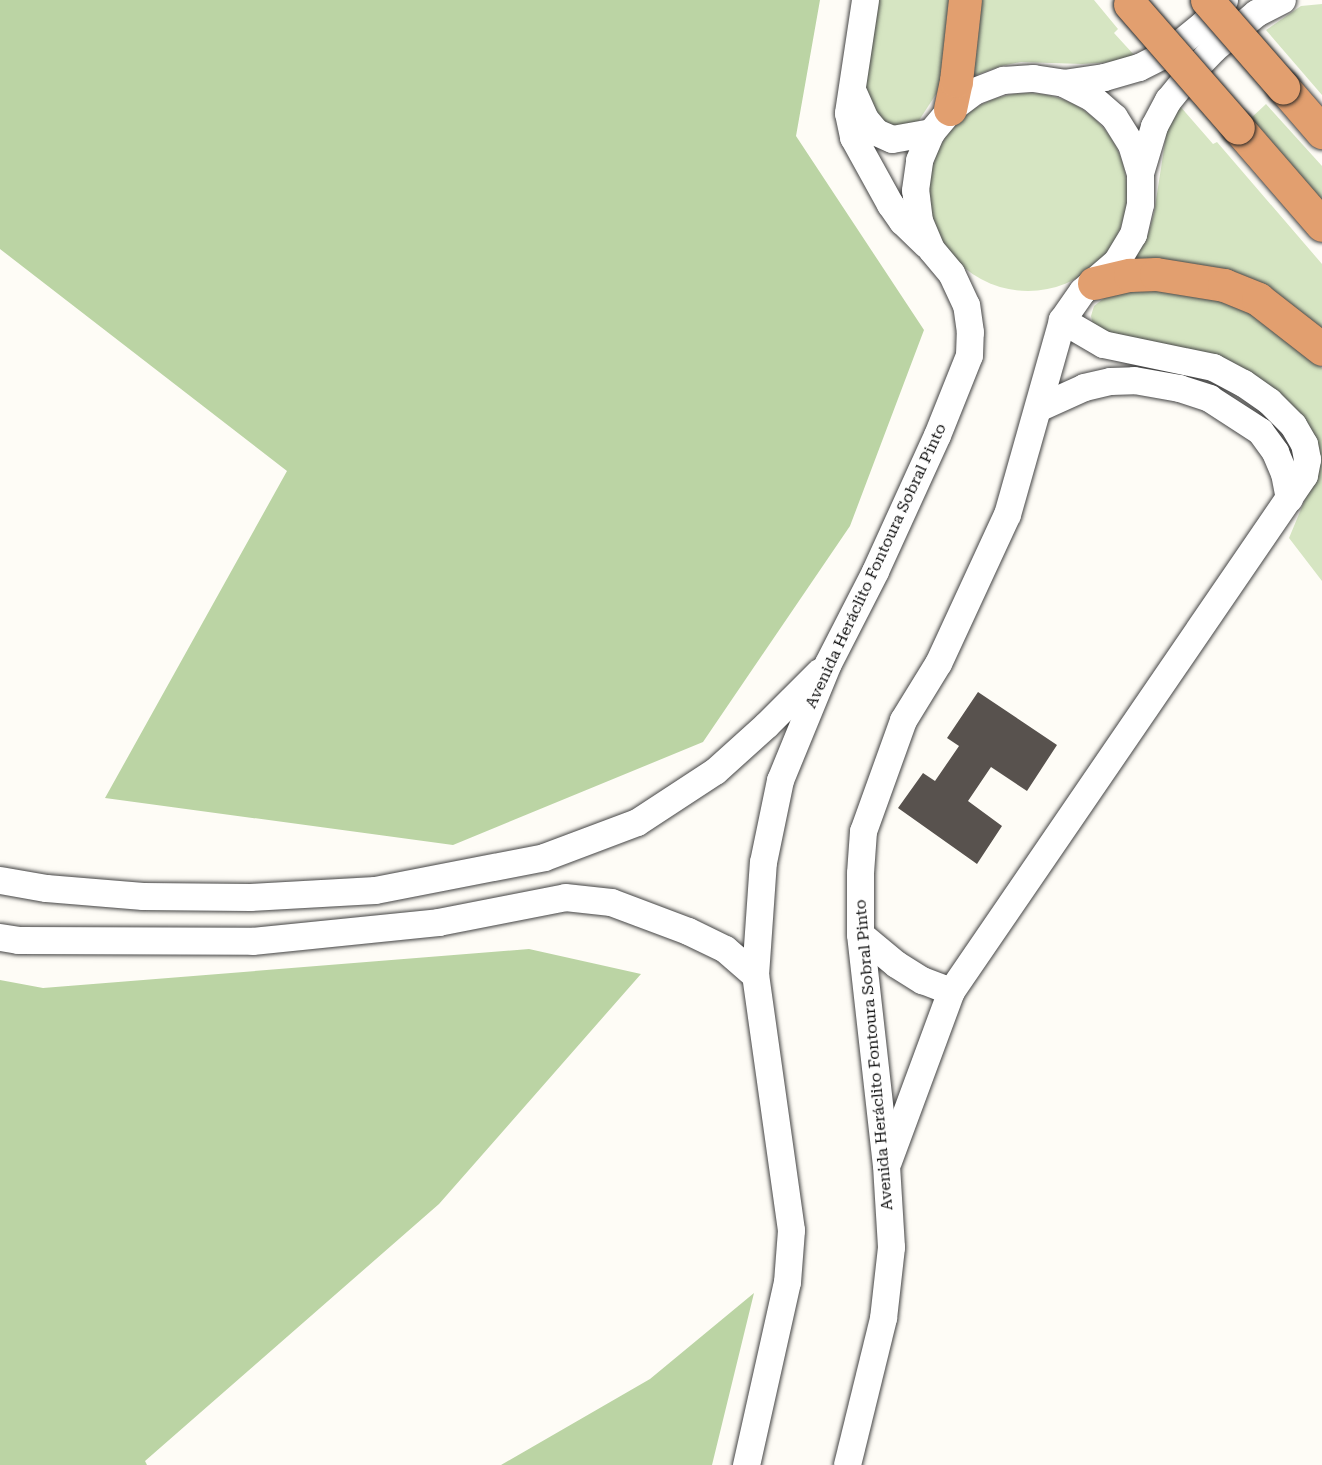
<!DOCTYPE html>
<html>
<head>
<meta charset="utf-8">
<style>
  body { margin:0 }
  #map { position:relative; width:1322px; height:1465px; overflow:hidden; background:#fefcf6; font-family:"Roboto Serif",serif }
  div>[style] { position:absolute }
  .green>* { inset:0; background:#d6e5c2 }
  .round { border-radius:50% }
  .forest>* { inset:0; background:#bbd4a4 }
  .building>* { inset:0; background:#58524e }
  .roads { filter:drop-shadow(0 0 2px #444) drop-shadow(0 0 2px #444) }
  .minor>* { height:27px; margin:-13.5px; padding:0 13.5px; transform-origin:13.5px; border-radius:13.5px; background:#fff }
  .highway>* { height:33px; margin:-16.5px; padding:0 16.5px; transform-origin:16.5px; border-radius:16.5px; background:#e29f6f }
  .bridges { filter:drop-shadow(0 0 2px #222) drop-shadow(0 0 2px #222) }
  .highway-bridge>* { height:33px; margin:-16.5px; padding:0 16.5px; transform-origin:16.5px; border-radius:16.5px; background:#e29f6f }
  span { translate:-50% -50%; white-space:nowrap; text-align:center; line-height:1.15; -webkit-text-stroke:6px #fff; paint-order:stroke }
  .street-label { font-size:16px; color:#111 }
</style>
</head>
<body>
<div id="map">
  <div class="green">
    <i style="clip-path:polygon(879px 0,953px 0,940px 88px,916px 125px,901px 128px,881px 120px,869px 107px,865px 90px)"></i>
    <i style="clip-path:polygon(979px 0,1094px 0,1118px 29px,1114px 33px,1135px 56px,1112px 62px,1082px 64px,1021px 62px,1001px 66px,973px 76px)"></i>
    <i style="clip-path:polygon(1322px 4px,1322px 95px,1266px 30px,1301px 6px)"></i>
    <i class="round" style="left:929px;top:93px;width:198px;height:198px"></i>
    <i style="clip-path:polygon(1266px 104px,1322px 166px,1322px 201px,1250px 119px)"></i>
    <i style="clip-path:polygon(1179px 105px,1213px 144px,1217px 142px,1322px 264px,1322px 329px,1134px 261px,1148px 235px,1154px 213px,1168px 123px)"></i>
    <i style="clip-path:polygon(1164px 288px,1233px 302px,1298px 346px,1322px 368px,1322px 581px,1289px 538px,1314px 478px,1298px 415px,1093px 325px,1091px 316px,1094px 306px,1112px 292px)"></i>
  </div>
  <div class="forest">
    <i style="clip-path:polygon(0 0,820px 0,796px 136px,924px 330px,850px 526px,703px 742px,453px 845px,105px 798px,287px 471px,0 249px)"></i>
    <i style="clip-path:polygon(529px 949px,641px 974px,439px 1204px,145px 1461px,147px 1465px,0 1465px,0 980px,43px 988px)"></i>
    <i style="clip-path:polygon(754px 1293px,712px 1465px,501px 1465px,650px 1379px)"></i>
  </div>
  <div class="building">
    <i style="clip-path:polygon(978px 692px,1057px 745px,1027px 791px,991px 767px,968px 801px,1002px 826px,977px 864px,898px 808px,923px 773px,935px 781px,959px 746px,947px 738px)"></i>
  </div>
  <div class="roads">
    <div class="minor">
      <i style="left:865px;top:0;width:114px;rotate:98.6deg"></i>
      <i style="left:848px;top:113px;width:25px;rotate:78deg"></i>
      <i style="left:853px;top:137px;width:77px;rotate:61.1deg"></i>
      <i style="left:890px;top:204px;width:21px;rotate:55deg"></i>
      <i style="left:902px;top:221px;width:33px;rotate:44deg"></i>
      <i style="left:1063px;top:83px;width:41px;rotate:-8.3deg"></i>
      <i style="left:1104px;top:77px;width:36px;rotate:-16deg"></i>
      <i style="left:1139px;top:67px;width:35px;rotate:-27deg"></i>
      <i style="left:1170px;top:51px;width:43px;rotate:-39.3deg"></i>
      <i style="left:1203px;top:24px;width:32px;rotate:-49deg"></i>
      <i style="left:853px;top:92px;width:30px;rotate:66deg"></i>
      <i style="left:865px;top:119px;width:17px;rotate:50deg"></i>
      <i style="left:876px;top:132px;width:17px;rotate:24deg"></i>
      <i style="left:892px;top:139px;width:40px;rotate:-10deg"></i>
      <i style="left:1140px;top:173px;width:49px;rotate:-73.4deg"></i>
      <i style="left:1154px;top:126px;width:30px;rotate:-62deg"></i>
      <i style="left:1168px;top:100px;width:32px;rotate:-51deg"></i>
      <i style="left:1188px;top:75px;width:36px;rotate:-46deg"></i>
      <i style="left:1213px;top:49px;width:56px;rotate:-39.9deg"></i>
      <i style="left:1256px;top:13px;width:29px;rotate:-27deg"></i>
      <i style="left:1040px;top:407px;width:48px;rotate:-24.4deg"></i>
      <i style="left:1084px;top:387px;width:27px;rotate:-13deg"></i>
      <i style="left:1110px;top:381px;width:24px;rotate:-2deg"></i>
      <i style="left:1134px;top:380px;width:46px;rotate:10.1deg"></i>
      <i style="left:1179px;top:388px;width:32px;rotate:18deg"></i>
      <i style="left:1209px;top:398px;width:61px;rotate:32.9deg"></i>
      <i style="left:1260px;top:431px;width:26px;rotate:54deg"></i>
      <i style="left:1275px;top:452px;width:23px;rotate:67deg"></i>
      <i style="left:1284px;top:473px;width:26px;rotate:79deg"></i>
      <i style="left:0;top:880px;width:47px;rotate:9.9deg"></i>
      <i style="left:46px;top:888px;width:97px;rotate:4.7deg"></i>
      <i style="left:143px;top:896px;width:107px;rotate:0.5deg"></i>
      <i style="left:250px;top:897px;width:125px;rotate:-3.2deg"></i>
      <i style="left:375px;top:890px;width:172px;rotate:-11deg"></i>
      <i style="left:544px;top:857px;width:99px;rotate:-20.6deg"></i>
      <i style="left:637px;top:822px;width:93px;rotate:-33.2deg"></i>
      <i style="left:715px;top:771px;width:69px;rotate:-42deg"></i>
      <i style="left:766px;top:725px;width:75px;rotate:-45deg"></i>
      <i style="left:860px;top:934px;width:47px;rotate:39.8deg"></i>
      <i style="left:896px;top:964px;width:31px;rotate:32deg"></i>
      <i style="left:922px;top:980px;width:31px;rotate:21deg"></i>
      <i style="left:0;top:937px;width:18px;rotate:9deg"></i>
      <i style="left:18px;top:940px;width:234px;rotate:0.2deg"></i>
      <i style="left:252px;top:941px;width:187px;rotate:-5.8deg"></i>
      <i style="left:438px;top:922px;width:129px;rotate:-11.1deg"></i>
      <i style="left:565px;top:897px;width:46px;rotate:6.2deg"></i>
      <i style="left:611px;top:902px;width:82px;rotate:20.6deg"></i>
      <i style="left:688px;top:931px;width:41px;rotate:25.9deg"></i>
      <i style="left:725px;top:949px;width:40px;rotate:41deg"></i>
      <i style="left:888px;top:1161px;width:181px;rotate:-69.7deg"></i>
      <i style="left:951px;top:991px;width:625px;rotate:-55.62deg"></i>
      <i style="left:1304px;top:475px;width:16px;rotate:-79deg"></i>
      <i style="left:1307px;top:459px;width:15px;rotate:-101deg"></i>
      <i style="left:1304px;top:444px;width:22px;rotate:-120deg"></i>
      <i style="left:1293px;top:425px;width:34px;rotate:-135deg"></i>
      <i style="left:1269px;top:401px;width:32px;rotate:-145deg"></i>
      <i style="left:1243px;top:383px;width:34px;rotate:-152deg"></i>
      <i style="left:1213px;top:367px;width:112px;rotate:-168.2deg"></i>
      <i style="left:1103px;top:344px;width:48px;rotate:-149.7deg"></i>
      <i style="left:746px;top:1465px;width:188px;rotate:-77.4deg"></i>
      <i style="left:787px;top:1282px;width:52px;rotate:-85.6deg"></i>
      <i style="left:791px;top:1230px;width:258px;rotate:-98deg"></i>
      <i style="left:755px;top:975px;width:113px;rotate:-86deg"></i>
      <i style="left:763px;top:862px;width:84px;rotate:-78.3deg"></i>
      <i style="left:780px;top:780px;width:126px;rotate:-67.7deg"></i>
      <i style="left:828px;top:663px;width:103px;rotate:-62.9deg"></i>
      <i style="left:875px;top:571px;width:149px;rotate:-65.5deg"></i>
      <i style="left:937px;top:435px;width:86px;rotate:-68.2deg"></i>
      <i style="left:969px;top:355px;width:23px;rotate:-88deg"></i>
      <i style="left:970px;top:332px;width:27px;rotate:-98deg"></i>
      <i style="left:966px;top:305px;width:35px;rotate:-115deg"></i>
      <i style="left:951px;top:273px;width:31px;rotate:-130deg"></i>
      <i style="left:931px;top:249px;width:30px;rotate:-113deg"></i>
      <i style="left:919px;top:221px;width:31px;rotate:-97deg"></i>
      <i style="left:915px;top:190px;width:30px;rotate:-82deg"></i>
      <i style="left:919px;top:160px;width:30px;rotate:-67deg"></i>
      <i style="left:931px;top:132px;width:30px;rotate:-50deg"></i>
      <i style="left:950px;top:109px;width:30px;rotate:-37deg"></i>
      <i style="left:974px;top:91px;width:31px;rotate:-21deg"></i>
      <i style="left:1003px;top:80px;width:30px;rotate:-4deg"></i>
      <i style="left:1033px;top:78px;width:30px;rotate:9deg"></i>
      <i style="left:1063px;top:83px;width:31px;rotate:27deg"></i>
      <i style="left:1091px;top:97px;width:30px;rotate:41deg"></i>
      <i style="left:1114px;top:117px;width:32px;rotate:58deg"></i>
      <i style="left:1131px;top:144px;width:30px;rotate:73deg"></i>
      <i style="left:1140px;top:173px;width:31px;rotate:90deg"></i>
      <i style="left:1140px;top:204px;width:31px;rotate:103deg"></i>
      <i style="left:1133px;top:234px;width:31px;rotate:121deg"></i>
      <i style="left:1117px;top:261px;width:46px;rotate:139.4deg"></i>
      <i style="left:1082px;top:291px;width:35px;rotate:125deg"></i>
      <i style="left:1062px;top:320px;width:202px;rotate:105.8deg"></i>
      <i style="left:1007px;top:514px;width:164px;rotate:114.8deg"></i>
      <i style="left:938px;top:663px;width:67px;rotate:121.6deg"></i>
      <i style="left:903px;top:720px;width:118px;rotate:109.8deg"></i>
      <i style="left:863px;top:831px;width:42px;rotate:94.1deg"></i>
      <i style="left:860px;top:873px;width:61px;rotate:90deg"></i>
      <i style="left:860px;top:934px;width:232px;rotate:83.6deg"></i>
      <i style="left:886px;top:1165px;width:82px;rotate:86.5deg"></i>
      <i style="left:891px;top:1247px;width:71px;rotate:96.4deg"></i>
      <i style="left:883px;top:1318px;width:151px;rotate:103.8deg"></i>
    </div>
    <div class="highway">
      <i style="left:1283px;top:87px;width:60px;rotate:49.1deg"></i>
      <i style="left:950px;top:109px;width:29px;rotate:-78deg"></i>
      <i style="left:956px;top:81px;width:81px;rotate:-83.7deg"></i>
      <i style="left:1238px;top:128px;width:128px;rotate:49.1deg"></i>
      <i style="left:1094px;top:283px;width:37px;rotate:-13deg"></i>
      <i style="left:1130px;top:275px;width:26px;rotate:-2deg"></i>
      <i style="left:1156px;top:274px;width:69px;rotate:9.2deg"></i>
      <i style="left:1224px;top:285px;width:37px;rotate:22deg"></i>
      <i style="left:1258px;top:299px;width:81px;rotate:38deg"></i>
    </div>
  </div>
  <div class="bridges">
    <div class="highway-bridge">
      <i style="left:1207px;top:0;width:116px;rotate:48.9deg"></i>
      <i style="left:1130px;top:4px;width:164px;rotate:48.9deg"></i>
    </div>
  </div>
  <div class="street-label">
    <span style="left:876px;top:566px;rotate:-65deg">Avenida Heráclito Fontoura Sobral Pinto</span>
    <span style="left:874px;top:1055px;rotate:-95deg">Avenida Heráclito Fontoura Sobral Pinto</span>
  </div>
</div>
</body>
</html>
